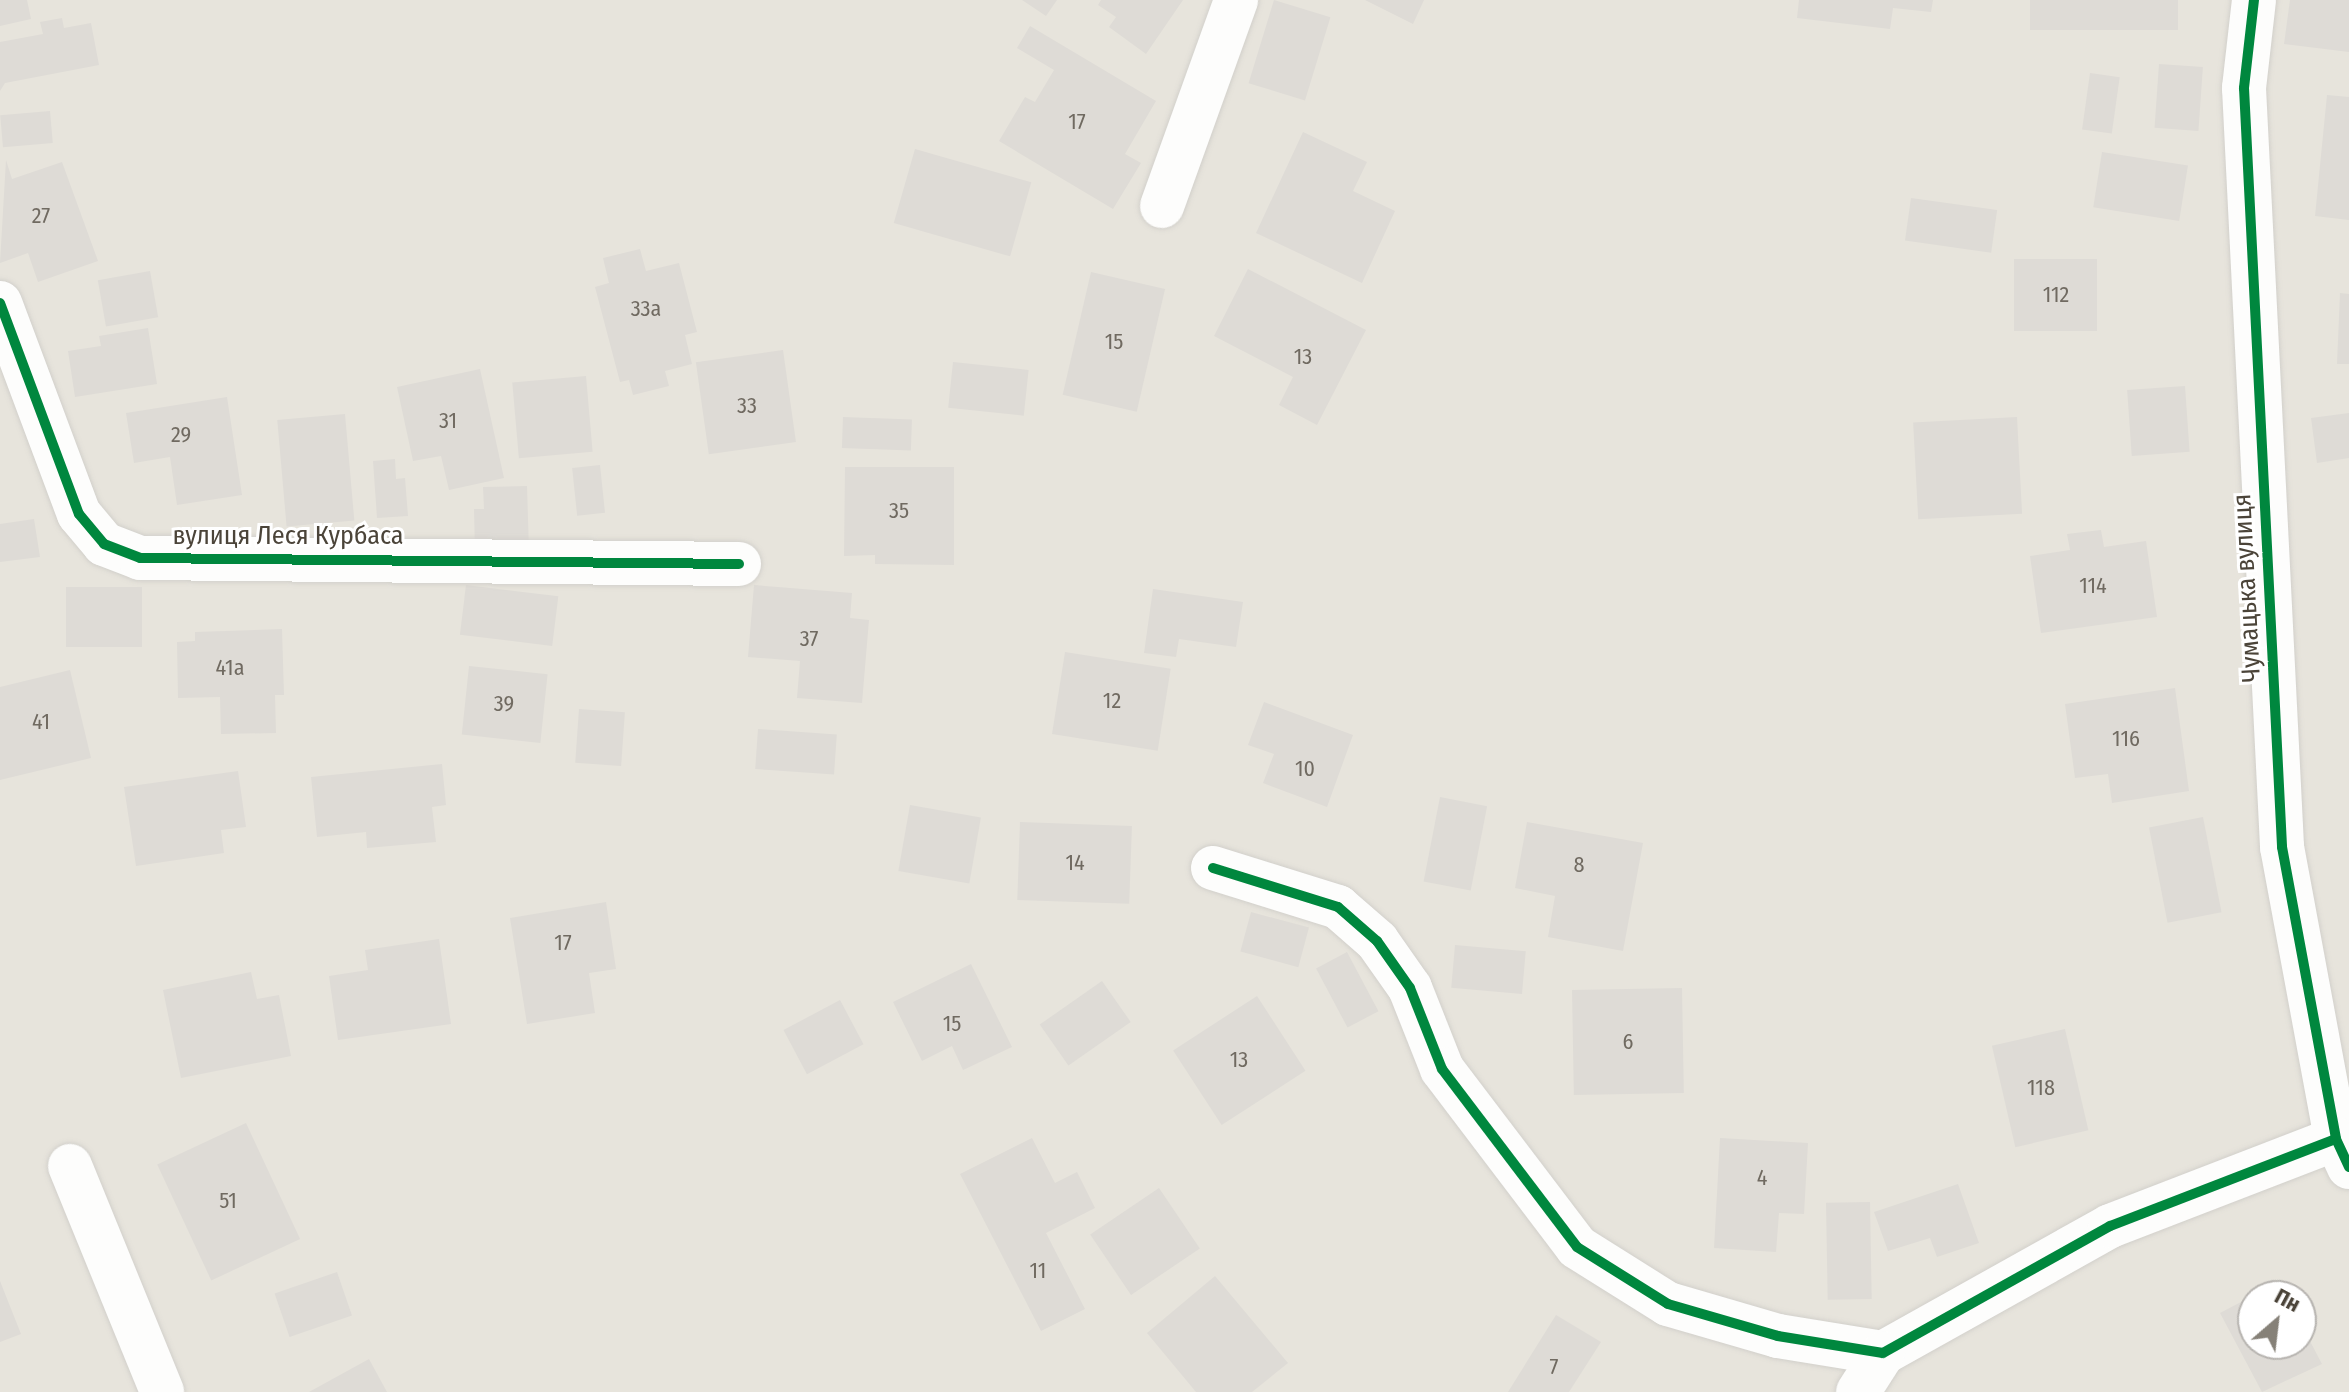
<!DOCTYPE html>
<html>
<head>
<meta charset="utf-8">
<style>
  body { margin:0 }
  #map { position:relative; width:2349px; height:1392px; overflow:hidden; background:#f4f2ee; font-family:"Fira Sans Condensed",sans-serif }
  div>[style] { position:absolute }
  .residential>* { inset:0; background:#e7e4dc }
  .building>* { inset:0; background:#dedbd6; transform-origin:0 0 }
  .roads { filter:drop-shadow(0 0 2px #d2d0cb) drop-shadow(0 0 2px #d2d0cb) }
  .street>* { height:44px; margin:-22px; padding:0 22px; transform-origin:22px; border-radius:22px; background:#fdfdfc }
  .cycleway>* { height:10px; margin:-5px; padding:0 5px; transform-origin:5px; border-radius:5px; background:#00873e }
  span { translate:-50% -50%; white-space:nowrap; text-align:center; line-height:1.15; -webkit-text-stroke:6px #fff; paint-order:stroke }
  .number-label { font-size:22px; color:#706a61 }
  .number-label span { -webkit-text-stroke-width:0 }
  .street-label { font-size:26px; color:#4b4439 }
  .north { position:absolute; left:2237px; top:1280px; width:80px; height:80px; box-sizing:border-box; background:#fff; border:2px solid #b7b4b0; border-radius:50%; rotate:28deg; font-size:22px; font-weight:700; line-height:32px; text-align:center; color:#4b4439 }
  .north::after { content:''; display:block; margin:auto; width:28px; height:36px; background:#868178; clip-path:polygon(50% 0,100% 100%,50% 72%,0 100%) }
</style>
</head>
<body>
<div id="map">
  <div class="residential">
    <i style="clip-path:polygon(evenodd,0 0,2349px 0,2349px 1392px,0 1392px,0 0,2253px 1296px,2301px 1296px,2301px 1344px,2253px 1344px,2253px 1296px)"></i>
  </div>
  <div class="building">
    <i style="clip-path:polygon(0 0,27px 0,31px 19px,0 26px)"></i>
    <i style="clip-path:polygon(1022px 0,1057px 0,1046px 16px)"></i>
    <i style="clip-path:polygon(1101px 0,1183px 0,1146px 54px,1109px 27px,1116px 17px,1098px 5px)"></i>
    <i style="left:1274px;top:0;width:59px;height:87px;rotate:17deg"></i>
    <i style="clip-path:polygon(1365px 0,1424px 0,1413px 24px)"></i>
    <i style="clip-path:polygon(1799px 0,1933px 0,1931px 12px,1893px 8px,1890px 29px,1797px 18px)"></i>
    <i style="left:2030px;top:0;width:148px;height:30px"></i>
    <i style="clip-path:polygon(2290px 0,2349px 0,2349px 52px,2284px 44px)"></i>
    <i style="clip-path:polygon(62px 18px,64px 28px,91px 23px,99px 65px,5px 83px,0 91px,0 42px,43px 34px,40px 22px)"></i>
    <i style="clip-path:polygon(1030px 26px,1156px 101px,1125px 154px,1141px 163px,1113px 209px,999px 141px,1025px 97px,1035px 102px,1054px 70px,1017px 48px)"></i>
    <i style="left:2159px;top:64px;width:44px;height:64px;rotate:4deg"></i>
    <i style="left:2090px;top:73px;width:30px;height:57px;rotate:8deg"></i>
    <i style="clip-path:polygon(2327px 95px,2349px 97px,2349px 220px,2315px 216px)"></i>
    <i style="left:50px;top:111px;width:32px;height:50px;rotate:85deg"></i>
    <i style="clip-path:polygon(1303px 132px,1367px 162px,1353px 191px,1395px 211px,1362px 283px,1256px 233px)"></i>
    <i style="left:915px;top:149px;width:121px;height:77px;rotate:16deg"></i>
    <i style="left:2102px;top:152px;width:87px;height:56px;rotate:9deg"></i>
    <i style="clip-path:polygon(6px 160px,12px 179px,62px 162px,98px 261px,38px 282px,28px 253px,0 263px)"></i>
    <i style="left:1911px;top:198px;width:87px;height:43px;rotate:8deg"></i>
    <i style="clip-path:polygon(640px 249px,646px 271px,679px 263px,697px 332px,685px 335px,692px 364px,665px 371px,669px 386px,633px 395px,629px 380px,620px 382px,595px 287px,609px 283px,603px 258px)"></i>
    <i style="left:2014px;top:259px;width:83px;height:72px"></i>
    <i style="clip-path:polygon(1248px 269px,1366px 330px,1317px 425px,1279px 405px,1293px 377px,1214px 336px)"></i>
    <i style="left:150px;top:271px;width:47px;height:53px;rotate:80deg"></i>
    <i style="left:1091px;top:272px;width:76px;height:126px;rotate:13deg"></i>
    <i style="clip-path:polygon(2340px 293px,2349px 294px,2349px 364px,2337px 364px)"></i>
    <i style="clip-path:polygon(148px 328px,157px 384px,75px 397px,68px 351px,101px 346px,99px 336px)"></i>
    <i style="left:783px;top:350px;width:93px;height:88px;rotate:82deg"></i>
    <i style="left:953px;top:362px;width:76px;height:46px;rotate:6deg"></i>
    <i style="clip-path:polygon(480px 369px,504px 478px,449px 490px,441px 456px,413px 461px,397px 387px)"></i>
    <i style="left:586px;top:376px;width:76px;height:74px;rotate:85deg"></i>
    <i style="left:2185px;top:386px;width:66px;height:58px;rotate:86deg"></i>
    <i style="clip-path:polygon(227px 397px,242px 495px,177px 505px,170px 457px,134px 463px,126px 413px)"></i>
    <i style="clip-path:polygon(2349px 413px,2349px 458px,2317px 463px,2311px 418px)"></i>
    <i style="left:345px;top:414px;width:107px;height:68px;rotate:85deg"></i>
    <i style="left:843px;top:417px;width:69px;height:31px;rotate:2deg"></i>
    <i style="left:2017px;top:417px;width:97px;height:104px;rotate:87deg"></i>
    <i style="clip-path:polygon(395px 459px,396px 479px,405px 478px,408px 516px,377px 518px,373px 461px)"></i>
    <i style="left:600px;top:465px;width:48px;height:28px;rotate:84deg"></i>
    <i style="clip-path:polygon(845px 467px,954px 467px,954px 565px,875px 564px,875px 555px,844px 556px)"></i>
    <i style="clip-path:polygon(527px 486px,529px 551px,475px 552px,474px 509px,484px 509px,483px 487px)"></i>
    <i style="clip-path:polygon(34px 519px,40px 557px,0 562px,0 524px)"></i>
    <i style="clip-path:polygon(2101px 530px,2104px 547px,2146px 541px,2157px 617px,2041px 633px,2030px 556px,2070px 550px,2067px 534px)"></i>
    <i style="left:466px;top:585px;width:93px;height:50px;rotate:7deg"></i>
    <i style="clip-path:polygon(754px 585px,852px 593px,850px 618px,869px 620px,862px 703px,797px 698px,800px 661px,748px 657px)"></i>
    <i style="left:66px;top:587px;width:76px;height:60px"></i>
    <i style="clip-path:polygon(1153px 589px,1243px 602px,1236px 647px,1179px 639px,1176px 657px,1144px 653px)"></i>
    <i style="clip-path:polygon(282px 629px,284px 695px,275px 695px,276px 733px,221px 734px,220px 697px,178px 698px,177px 642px,195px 641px,195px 632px)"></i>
    <i style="left:1065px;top:652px;width:107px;height:83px;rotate:9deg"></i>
    <i style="left:469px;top:666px;width:79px;height:69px;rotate:6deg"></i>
    <i style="clip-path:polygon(70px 670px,91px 758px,0 780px,0 687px)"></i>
    <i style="clip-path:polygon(2175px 688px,2189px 791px,2112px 803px,2108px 774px,2075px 778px,2065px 704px)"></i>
    <i style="clip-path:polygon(1264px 702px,1353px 735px,1327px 807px,1263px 783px,1274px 754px,1248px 745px)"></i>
    <i style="left:579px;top:709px;width:46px;height:54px;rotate:4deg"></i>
    <i style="left:758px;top:729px;width:79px;height:40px;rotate:4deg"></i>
    <i style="clip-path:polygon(442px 764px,446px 805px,432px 807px,436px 842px,367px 848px,366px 832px,317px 837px,311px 777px)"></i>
    <i style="clip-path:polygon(238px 771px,246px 827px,221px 830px,224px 853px,136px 866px,124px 787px)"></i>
    <i style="left:1440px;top:797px;width:48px;height:86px;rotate:11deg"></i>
    <i style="left:910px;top:805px;width:72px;height:67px;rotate:10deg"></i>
    <i style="left:2203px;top:817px;width:97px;height:55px;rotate:79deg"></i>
    <i style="left:1020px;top:822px;width:112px;height:78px;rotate:2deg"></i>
    <i style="clip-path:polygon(1527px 822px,1643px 843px,1623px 951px,1548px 937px,1555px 896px,1515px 888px)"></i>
    <i style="clip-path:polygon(606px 902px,616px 969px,589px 973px,595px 1013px,527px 1024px,510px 918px)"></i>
    <i style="left:1251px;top:912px;width:60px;height:41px;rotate:15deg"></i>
    <i style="clip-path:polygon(439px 939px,451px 1024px,338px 1040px,329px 976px,368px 970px,365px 950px)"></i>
    <i style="left:1455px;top:945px;width:71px;height:43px;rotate:5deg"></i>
    <i style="left:1347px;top:952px;width:67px;height:35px;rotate:62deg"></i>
    <i style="clip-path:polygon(971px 964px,1012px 1047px,963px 1070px,952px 1046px,922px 1061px,893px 1002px)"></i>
    <i style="clip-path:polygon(251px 972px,257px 999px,279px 995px,291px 1056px,181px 1078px,163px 990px)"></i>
    <i style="left:1102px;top:981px;width:50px;height:76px;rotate:55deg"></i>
    <i style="left:1682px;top:988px;width:105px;height:110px;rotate:89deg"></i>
    <i style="left:1257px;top:996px;width:89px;height:100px;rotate:57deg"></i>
    <i style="left:840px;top:1000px;width:50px;height:64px;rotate:62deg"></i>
    <i style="left:2065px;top:1029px;width:104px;height:75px;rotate:77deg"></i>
    <i style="left:246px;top:1123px;width:128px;height:98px;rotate:65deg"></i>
    <i style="clip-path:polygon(1032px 1138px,1055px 1183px,1077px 1172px,1095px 1208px,1046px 1233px,1085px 1309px,1041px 1331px,960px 1174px)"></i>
    <i style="clip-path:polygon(1720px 1138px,1808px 1143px,1804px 1214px,1779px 1213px,1776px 1252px,1714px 1248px)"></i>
    <i style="clip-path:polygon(1958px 1184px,1979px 1243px,1937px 1257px,1930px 1238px,1888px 1251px,1874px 1212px)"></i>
    <i style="left:1159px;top:1188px;width:73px;height:83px;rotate:56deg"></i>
    <i style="left:1870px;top:1202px;width:97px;height:44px;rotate:89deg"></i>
    <i style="left:337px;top:1272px;width:46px;height:66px;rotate:71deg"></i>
    <i style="clip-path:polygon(1215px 1276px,1288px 1363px,1252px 1392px,1196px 1392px,1147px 1333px)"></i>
    <i style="clip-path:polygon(0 1281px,21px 1334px,0 1342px)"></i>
    <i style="clip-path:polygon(2279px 1282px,2286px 1296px,2253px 1296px,2253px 1344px,2301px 1344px,2301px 1324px,2322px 1364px,2262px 1392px,2220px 1313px)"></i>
    <i style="clip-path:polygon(1556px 1315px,1601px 1342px,1569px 1392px,1508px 1392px)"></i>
    <i style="clip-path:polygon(369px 1359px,387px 1392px,309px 1392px)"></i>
  </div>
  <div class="roads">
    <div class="street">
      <i style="left:2254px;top:0;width:89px;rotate:96.5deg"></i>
      <i style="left:2244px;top:88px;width:760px;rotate:87.13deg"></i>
      <i style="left:2282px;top:847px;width:297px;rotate:79.5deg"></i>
      <i style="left:2336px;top:1139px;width:31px;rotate:65deg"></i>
      <i style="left:1162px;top:206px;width:219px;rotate:-70.2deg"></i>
      <i style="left:0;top:303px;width:225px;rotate:69.5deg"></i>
      <i style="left:79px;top:514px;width:39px;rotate:50deg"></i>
      <i style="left:104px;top:544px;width:39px;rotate:21deg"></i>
      <i style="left:140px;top:558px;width:599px;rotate:0.57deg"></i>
      <i style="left:1213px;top:868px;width:131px;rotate:17.3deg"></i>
      <i style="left:1338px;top:907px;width:52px;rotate:41.1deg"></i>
      <i style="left:1377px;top:941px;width:57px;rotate:54.9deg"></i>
      <i style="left:1410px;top:988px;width:87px;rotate:68.4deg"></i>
      <i style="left:1442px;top:1069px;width:223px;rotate:52.8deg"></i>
      <i style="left:1577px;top:1247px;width:107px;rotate:32.1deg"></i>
      <i style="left:1668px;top:1304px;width:115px;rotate:16.2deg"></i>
      <i style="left:1778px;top:1336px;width:106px;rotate:9.2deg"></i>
      <i style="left:1883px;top:1353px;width:260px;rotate:-29.2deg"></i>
      <i style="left:2110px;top:1226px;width:242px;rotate:-21.1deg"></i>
      <i style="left:70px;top:1166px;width:244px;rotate:67.8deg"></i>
      <i style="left:1858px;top:1392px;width:46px;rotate:-57.3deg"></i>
    </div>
  </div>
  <div class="cycleway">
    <i style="left:2254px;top:0;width:89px;rotate:96.5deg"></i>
    <i style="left:2244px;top:88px;width:760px;rotate:87.13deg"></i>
    <i style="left:2282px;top:847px;width:297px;rotate:79.5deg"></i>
    <i style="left:2336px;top:1139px;width:31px;rotate:65deg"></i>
    <i style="left:0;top:303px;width:225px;rotate:69.5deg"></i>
    <i style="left:79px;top:514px;width:39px;rotate:50deg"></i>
    <i style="left:104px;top:544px;width:39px;rotate:21deg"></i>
    <i style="left:140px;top:558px;width:599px;rotate:0.57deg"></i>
    <i style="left:1213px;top:868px;width:131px;rotate:17.3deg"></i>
    <i style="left:1338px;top:907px;width:52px;rotate:41.1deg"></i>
    <i style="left:1377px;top:941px;width:57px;rotate:54.9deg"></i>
    <i style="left:1410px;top:988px;width:87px;rotate:68.4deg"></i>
    <i style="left:1442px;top:1069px;width:223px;rotate:52.8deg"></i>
    <i style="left:1577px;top:1247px;width:107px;rotate:32.1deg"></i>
    <i style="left:1668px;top:1304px;width:115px;rotate:16.2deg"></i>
    <i style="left:1778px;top:1336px;width:106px;rotate:9.2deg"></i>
    <i style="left:1883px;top:1353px;width:260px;rotate:-29.2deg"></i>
    <i style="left:2110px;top:1226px;width:242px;rotate:-21.1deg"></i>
  </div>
  <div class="number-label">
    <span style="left:1077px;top:122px">17</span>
    <span style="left:41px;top:216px">27</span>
    <span style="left:2056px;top:295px">112</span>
    <span style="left:646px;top:309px">33а</span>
    <span style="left:1114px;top:342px">15</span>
    <span style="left:1303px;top:357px">13</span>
    <span style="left:747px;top:406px">33</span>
    <span style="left:448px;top:421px">31</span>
    <span style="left:181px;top:435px">29</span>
    <span style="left:899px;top:511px">35</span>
    <span style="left:2093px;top:586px">114</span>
    <span style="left:809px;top:639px">37</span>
    <span style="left:230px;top:668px">41а</span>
    <span style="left:1112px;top:701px">12</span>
    <span style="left:504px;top:704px">39</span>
    <span style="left:41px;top:722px">41</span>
    <span style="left:2126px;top:739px">116</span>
    <span style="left:1305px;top:769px">10</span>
    <span style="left:1075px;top:863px">14</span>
    <span style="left:1579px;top:865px">8</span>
    <span style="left:563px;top:943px">17</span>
    <span style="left:952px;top:1024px">15</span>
    <span style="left:1628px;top:1042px">6</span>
    <span style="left:1239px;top:1060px">13</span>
    <span style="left:2041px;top:1088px">118</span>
    <span style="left:1762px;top:1178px">4</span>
    <span style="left:228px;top:1201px">51</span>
    <span style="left:1038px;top:1271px">11</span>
    <span style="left:1554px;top:1367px">7</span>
  </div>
  <div class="street-label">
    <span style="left:288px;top:536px">вулиця Леся Курбаса</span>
    <span style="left:2247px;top:588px;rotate:-93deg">Чумацька вулиця</span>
  </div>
  <div class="north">Пн</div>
</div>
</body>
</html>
